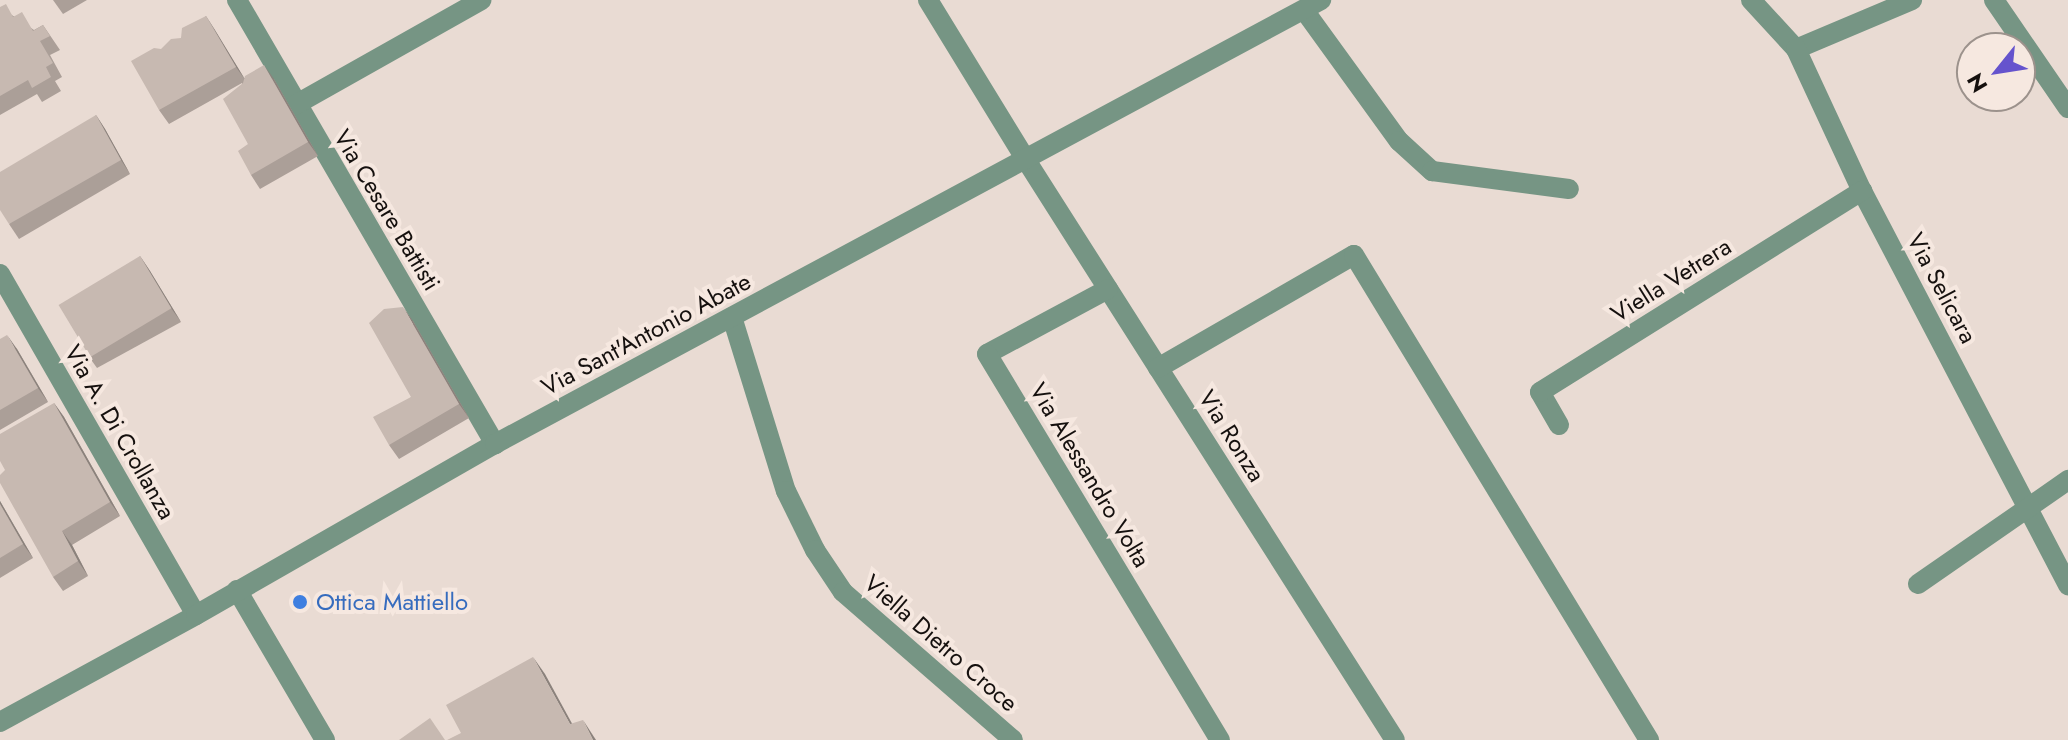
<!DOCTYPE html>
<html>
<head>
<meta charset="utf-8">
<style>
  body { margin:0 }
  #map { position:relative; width:2068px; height:740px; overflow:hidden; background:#e9dbd3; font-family:Jost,sans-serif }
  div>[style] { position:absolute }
  .minor>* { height:20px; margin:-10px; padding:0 10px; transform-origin:10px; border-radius:10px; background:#769584 }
  .tertiary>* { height:20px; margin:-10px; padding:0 10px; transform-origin:10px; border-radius:10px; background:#769584 }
  .wall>* { inset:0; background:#ab9f98 }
  .shaded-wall>* { inset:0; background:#8b827c }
  .building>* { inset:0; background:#c7b9b1; transform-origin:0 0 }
  .dots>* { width:22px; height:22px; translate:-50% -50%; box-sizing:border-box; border:4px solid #f6e8e0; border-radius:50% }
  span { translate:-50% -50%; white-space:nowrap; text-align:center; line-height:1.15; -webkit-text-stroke:8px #f6e8e0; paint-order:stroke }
  .street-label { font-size:24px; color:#15100e }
  .shop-label { font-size:24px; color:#366cbe }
  .left { translate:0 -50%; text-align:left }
  .north { position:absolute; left:1956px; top:32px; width:80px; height:80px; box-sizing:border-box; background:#f6e8e0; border:2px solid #9c928c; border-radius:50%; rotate:240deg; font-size:22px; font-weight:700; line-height:32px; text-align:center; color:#15100e }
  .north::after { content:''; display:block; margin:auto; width:28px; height:36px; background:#6553cd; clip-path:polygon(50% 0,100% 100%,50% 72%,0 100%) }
</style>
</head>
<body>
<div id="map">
  <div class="minor">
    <i style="left:237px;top:0;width:514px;rotate:59.84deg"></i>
    <i style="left:928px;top:0;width:188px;rotate:58.5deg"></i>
    <i style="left:1026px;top:160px;width:687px;rotate:57.54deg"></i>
    <i style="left:1751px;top:0;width:67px;rotate:47.4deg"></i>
    <i style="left:1796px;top:49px;width:126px;rotate:-22.9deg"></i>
    <i style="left:1304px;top:10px;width:162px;rotate:54.1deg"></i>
    <i style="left:1399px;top:141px;width:45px;rotate:42.3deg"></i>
    <i style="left:1432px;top:171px;width:138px;rotate:7.5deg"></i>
    <i style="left:1796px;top:49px;width:157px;rotate:65.1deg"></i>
    <i style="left:1862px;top:191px;width:445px;rotate:62.4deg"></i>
    <i style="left:295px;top:105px;width:214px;rotate:-29.4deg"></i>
    <i style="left:0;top:274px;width:393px;rotate:60.1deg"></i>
    <i style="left:1108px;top:289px;width:137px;rotate:151.8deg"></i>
    <i style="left:987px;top:354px;width:451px;rotate:58.9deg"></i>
    <i style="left:732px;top:317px;width:182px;rotate:72.8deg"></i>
    <i style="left:786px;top:491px;width:66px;rotate:63.8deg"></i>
    <i style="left:815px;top:550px;width:50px;rotate:56.3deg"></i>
    <i style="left:843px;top:592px;width:225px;rotate:41deg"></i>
    <i style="left:1158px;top:368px;width:226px;rotate:-30deg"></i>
    <i style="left:1354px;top:255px;width:568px;rotate:58.69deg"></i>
    <i style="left:1559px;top:425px;width:38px;rotate:-120deg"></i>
    <i style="left:1540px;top:392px;width:380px;rotate:-32deg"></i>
    <i style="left:1918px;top:584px;width:183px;rotate:-34.7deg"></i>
    <i style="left:237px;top:590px;width:174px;rotate:59.6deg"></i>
  </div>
  <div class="tertiary">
    <i style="left:1994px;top:0;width:131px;rotate:55.6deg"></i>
    <i style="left:0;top:722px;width:223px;rotate:-28.6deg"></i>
    <i style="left:196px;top:615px;width:344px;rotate:-29.8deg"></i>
    <i style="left:495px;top:444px;width:938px;rotate:-28.26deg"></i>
  </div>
  <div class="wall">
    <i style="clip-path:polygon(53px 0,87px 0,63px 14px)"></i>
    <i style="clip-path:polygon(0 7px,34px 30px,43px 25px,60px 50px,50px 55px,62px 77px,55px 81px,61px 91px,42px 102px,37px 94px,0 115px)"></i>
    <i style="clip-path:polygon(206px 16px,244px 78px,274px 79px,318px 156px,260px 189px,251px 175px,242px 83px,169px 124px,159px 110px,181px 38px)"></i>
    <i style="clip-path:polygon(96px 115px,105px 129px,130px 174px,19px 239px,9px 224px)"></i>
    <i style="clip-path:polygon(140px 256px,150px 271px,181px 322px,97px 368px,87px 354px)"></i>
    <i style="clip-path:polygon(413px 321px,469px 418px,399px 459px,389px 445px,411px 397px)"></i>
    <i style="clip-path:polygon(0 339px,17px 349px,48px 402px,0 430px)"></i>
    <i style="clip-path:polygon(54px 403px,64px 417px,120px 516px,72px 545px,88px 576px,63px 591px,53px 577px)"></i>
    <i style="clip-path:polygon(0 501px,33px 558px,0 578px)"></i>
  </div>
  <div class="shaded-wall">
    <i style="clip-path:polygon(206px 16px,215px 30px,246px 81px,236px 67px)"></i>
    <i style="clip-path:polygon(264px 65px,274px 79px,318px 156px,308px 142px)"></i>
    <i style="clip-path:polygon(96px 115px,105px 129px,130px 174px,121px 160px)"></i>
    <i style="clip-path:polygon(140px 256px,150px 271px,181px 322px,171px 308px)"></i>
    <i style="clip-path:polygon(403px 307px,413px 321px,469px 418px,459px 404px)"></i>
    <i style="clip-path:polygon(7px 335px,17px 349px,48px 402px,38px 388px)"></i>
    <i style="clip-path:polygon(54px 403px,64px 417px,120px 516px,110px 502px)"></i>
    <i style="clip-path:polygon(0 501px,33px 558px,23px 544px,0 504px)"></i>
    <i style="clip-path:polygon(62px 531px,72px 545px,88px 576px,78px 561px)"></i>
    <i style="clip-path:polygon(533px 657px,545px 674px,581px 740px,570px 724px)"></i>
    <i style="clip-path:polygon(583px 720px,596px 740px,593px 740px)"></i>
  </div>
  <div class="building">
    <i style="clip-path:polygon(6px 4px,13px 17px,22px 12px,33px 31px,43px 25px,50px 36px,40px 41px,53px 63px,46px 67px,51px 77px,32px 88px,28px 80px,0 96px,0 7px)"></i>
    <i style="clip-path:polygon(206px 16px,236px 67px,159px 110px,131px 61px,154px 48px,161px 49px,171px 39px,181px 38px,182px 28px)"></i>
    <i style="clip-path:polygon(264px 65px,308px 142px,251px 175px,238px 151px,248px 144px,223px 99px,243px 83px,245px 76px)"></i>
    <i style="clip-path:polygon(96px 115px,121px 160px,9px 224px,0 210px,0 172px)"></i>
    <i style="left:140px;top:256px;width:61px;height:95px;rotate:59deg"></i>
    <i style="clip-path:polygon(403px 307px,459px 404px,389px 445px,373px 417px,411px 397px,369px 323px,384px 309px)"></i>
    <i style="clip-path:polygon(7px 335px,38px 388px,0 410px,0 339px)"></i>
    <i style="clip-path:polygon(54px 403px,110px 502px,62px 531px,78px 561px,53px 577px,0 483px,0 475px,5px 470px,0 461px,0 434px)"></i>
    <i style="clip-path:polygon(0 504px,23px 544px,0 558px)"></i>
    <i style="clip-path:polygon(533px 657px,570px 724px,583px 720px,593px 740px,447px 740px,461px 733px,446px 705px)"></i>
    <i style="clip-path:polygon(430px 718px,445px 740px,399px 740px)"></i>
  </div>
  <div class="dots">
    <i style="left:300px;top:602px;background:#3f7fe0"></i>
  </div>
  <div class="street-label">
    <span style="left:387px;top:210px;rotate:59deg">Via Cesare Battisti</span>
    <span style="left:1671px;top:280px;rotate:-32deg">Viella Vetrera</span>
    <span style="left:1942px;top:288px;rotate:62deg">Via Selicara</span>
    <span style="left:646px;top:334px;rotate:-28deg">Via Sant'Antonio Abate</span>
    <span style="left:120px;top:432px;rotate:60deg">Via A. Di Crollanza</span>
    <span style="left:1232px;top:436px;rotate:58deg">Via Ronza</span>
    <span style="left:1090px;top:475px;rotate:59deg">Via Alessandro Volta</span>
    <span style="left:941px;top:643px;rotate:41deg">Viella Dietro Croce</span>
  </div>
  <div class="shop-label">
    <span class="left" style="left:316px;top:602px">Ottica Mattiello</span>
  </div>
  <div class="north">N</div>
</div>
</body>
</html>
